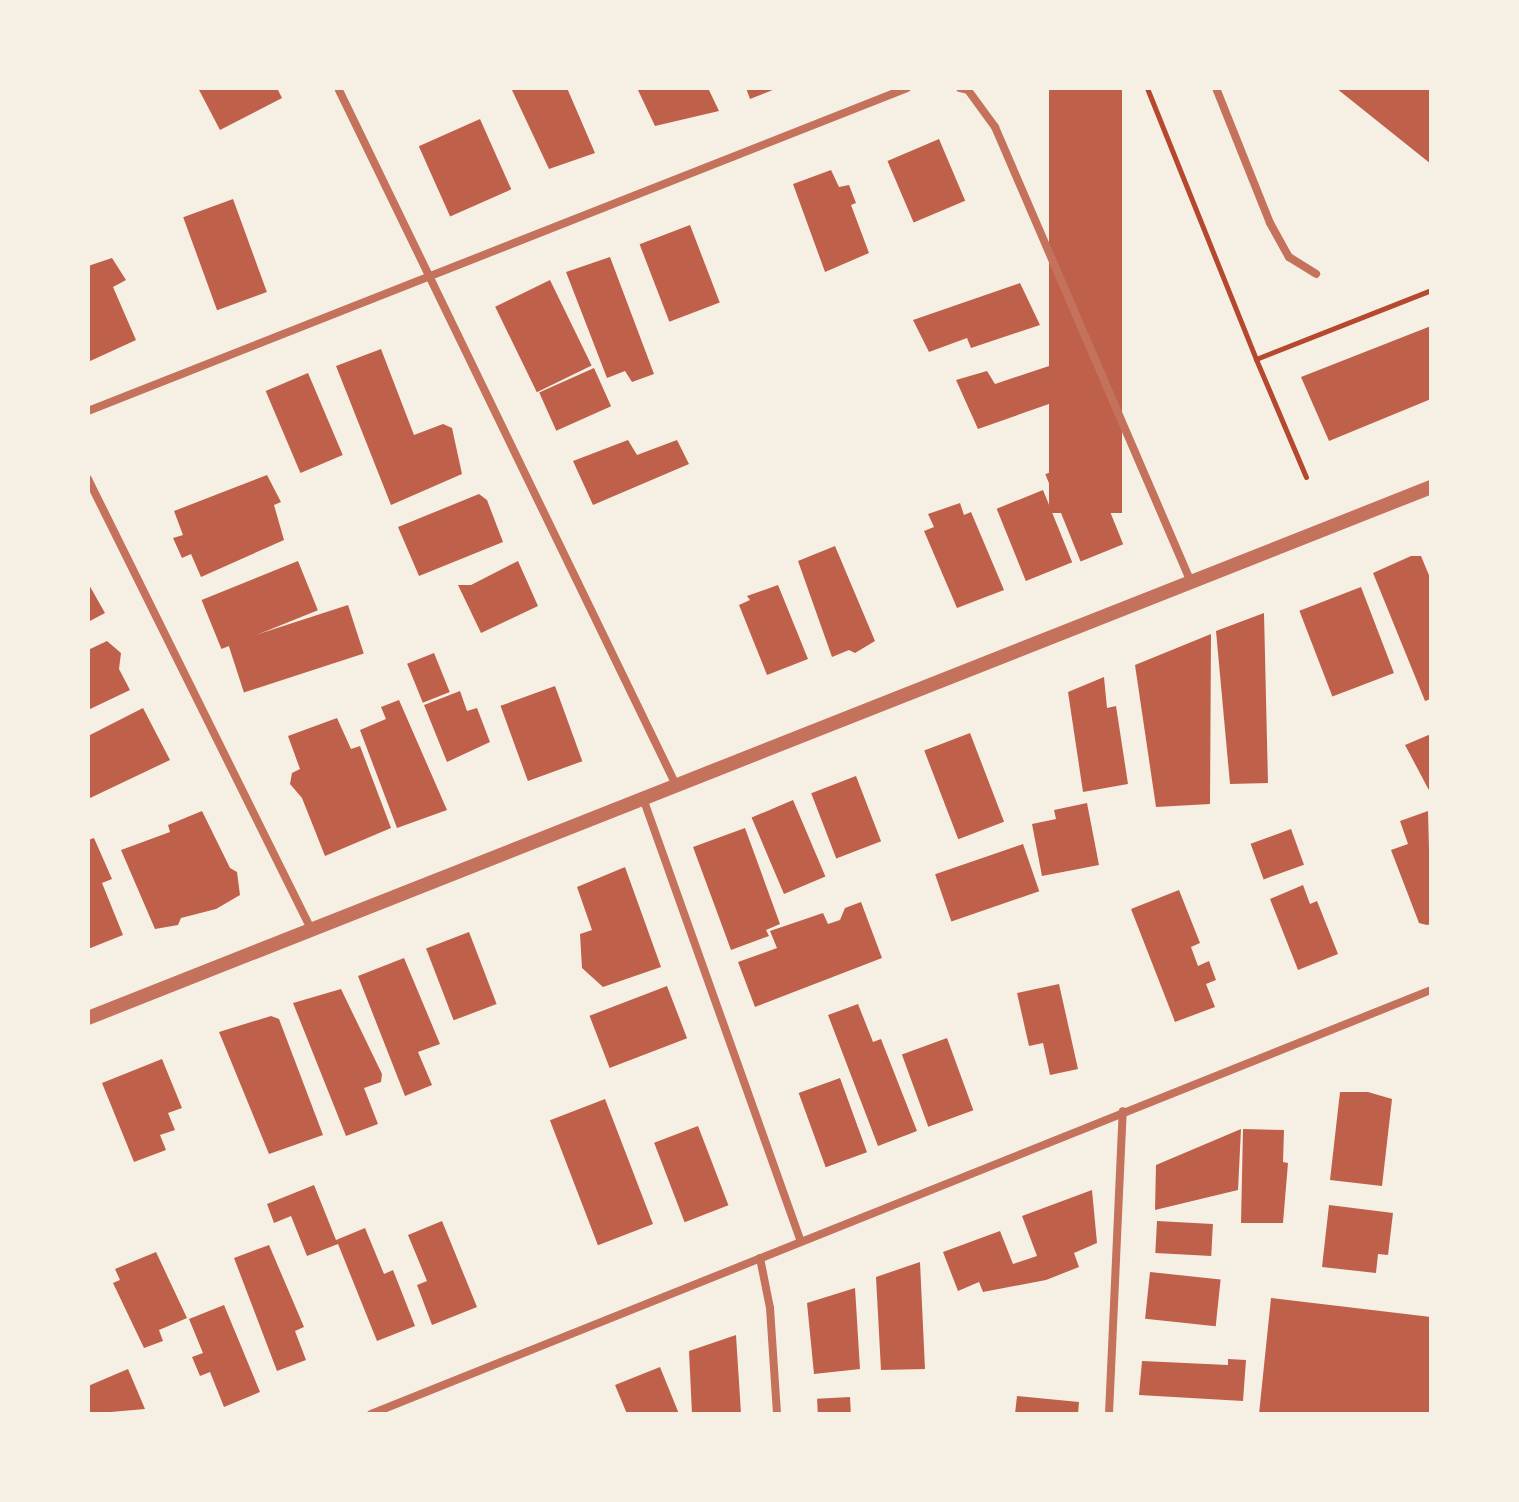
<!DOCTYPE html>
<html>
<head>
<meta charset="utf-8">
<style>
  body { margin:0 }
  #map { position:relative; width:1519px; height:1502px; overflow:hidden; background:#f6efe4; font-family:"Exo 2",sans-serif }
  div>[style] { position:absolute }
  .building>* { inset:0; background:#bf614a; transform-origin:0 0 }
  .path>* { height:5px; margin:-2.5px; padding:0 2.5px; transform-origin:2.5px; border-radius:2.5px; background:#b5482f }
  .minor>* { height:8px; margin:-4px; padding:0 4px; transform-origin:4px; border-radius:4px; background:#c5725c }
  .tertiary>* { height:14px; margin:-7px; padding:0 7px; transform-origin:7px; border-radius:7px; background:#c5725c }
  span { translate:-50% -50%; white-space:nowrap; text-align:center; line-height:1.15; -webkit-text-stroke:6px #f6efe4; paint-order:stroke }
  .frame { position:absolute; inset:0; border:90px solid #f6efe4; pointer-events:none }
</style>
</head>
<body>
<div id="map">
  <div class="building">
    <i style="clip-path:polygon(198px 88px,277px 88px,282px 98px,220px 130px)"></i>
    <i style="clip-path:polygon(511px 88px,567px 88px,595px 153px,549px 169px)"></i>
    <i style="clip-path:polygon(637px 88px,708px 88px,719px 111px,655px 126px)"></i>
    <i style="clip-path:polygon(746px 88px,778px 88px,750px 99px)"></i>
    <i style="left:1049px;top:88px;width:73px;height:425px"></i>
    <i style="clip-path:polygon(1336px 88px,1431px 88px,1431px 164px)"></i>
    <i style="left:480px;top:119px;width:77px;height:67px;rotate:66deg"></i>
    <i style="left:939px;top:139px;width:67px;height:56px;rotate:67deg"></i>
    <i style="clip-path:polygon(831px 170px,839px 187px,849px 185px,856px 203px,851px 205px,869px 253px,825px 272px,793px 184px)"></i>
    <i style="left:233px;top:199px;width:99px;height:53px;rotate:70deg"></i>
    <i style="left:690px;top:225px;width:83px;height:54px;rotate:69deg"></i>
    <i style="clip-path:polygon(610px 257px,654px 374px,632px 382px,625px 371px,607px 378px,566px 272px)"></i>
    <i style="clip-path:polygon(112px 258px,126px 280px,113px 287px,136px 340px,88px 362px,88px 266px)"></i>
    <i style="left:550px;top:280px;width:95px;height:61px;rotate:64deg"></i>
    <i style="clip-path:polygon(1020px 283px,1040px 325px,971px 348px,967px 338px,929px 352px,913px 320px)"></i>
    <i style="clip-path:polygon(1431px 326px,1431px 399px,1329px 441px,1301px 377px)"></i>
    <i style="clip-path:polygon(381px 349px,414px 435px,443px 424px,452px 428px,462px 474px,391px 505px,336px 366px)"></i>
    <i style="clip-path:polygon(1052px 365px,1066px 398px,978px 429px,956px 380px,987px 371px,995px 384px)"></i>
    <i style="left:594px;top:368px;width:42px;height:60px;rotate:66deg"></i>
    <i style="left:308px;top:373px;width:89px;height:46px;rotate:67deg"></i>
    <i style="clip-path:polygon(628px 440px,637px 455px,677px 440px,689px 464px,593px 505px,573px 461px)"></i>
    <i style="left:1088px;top:457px;width:94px;height:46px;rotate:68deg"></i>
    <i style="clip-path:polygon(267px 475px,281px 502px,274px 505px,284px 540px,201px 577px,191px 554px,182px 558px,173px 538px,183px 535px,174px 511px)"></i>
    <i style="left:1043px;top:490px;width:78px;height:50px;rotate:68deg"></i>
    <i style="clip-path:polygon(479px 494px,487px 500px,503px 542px,419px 576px,398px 527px)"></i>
    <i style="clip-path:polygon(960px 503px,964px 515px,971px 512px,1004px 590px,957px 608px,924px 531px,934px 527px,928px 514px)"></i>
    <i style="clip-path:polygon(835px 546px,875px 641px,855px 653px,849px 650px,832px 657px,798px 561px)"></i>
    <i style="clip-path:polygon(1411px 556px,1421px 556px,1431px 580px,1431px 699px,1425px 701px,1373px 573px)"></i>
    <i style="left:298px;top:561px;width:53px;height:104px;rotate:68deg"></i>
    <i style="clip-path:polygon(518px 561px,538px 606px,481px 633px,458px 585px,471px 585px)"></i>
    <i style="clip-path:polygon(88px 583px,105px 613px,88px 622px)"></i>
    <i style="clip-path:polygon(778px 585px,808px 659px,767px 675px,739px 605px,750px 600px,747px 596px)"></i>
    <i style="left:1361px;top:587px;width:92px;height:66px;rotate:69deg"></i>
    <i style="left:348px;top:605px;width:51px;height:126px;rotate:72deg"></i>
    <i style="clip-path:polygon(1264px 613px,1268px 783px,1230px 784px,1216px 631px)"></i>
    <i style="clip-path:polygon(1211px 634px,1210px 804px,1156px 807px,1135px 665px)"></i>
    <i style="clip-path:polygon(107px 641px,121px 653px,119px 669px,130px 690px,88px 710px,88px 650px)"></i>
    <i style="left:434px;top:653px;width:42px;height:29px;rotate:68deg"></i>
    <i style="clip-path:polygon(1104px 677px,1107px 708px,1116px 706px,1128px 784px,1083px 792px,1068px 692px)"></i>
    <i style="left:555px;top:686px;width:80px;height:58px;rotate:70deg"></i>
    <i style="clip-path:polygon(460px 691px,467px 711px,477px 708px,490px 742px,447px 762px,424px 705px)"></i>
    <i style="clip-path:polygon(399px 700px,447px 810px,397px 828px,360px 730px,386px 719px,381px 707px)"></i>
    <i style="clip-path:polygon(143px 708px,170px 760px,88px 799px,88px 736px)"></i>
    <i style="clip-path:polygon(337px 718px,351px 749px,360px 746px,391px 828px,325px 856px,302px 798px,290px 784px,292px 773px,300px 769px,288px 736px)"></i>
    <i style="left:970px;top:733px;width:95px;height:49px;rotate:69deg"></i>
    <i style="clip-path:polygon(1431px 734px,1431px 794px,1405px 745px)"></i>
    <i style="left:856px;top:776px;width:70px;height:48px;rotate:69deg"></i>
    <i style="left:793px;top:800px;width:83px;height:45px;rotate:67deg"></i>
    <i style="clip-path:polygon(1087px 803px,1099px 865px,1042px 876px,1032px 824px,1056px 819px,1054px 810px)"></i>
    <i style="clip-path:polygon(202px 811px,230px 868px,237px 872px,240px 895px,216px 909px,181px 918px,178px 925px,155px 929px,121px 850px,170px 832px,168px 825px)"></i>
    <i style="clip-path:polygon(1428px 811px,1431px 924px,1427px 925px,1419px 923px,1391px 850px,1408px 844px,1400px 821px)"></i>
    <i style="clip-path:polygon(745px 828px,780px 924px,766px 930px,769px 936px,731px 950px,693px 847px)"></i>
    <i style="left:1291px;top:829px;width:38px;height:43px;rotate:70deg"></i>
    <i style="clip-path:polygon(94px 838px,112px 879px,102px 883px,123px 935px,88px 949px,88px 840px)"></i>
    <i style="left:1023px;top:844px;width:50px;height:93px;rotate:71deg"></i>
    <i style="clip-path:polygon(625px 867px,661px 967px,603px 987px,582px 968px,580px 934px,592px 930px,577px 887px)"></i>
    <i style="clip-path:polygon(1303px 885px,1310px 904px,1317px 901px,1338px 954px,1298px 970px,1270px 899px)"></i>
    <i style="clip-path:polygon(1179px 890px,1200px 943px,1191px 947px,1198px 966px,1209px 961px,1216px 980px,1206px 984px,1215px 1007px,1175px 1022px,1131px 909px)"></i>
    <i style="clip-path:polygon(861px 902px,882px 958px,755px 1007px,738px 962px,777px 948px,770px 931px,823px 913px,828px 924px,840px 920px,845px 908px)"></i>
    <i style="left:469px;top:932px;width:77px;height:46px;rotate:69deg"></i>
    <i style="clip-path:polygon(404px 958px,440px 1044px,418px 1052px,432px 1085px,405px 1096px,358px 976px)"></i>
    <i style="clip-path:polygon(1059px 984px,1078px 1069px,1050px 1075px,1043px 1043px,1029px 1046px,1017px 993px)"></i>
    <i style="left:667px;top:986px;width:56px;height:83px;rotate:69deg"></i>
    <i style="clip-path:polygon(341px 989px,382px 1074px,381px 1082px,364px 1088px,378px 1124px,346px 1136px,293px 1003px)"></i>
    <i style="clip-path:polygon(858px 1004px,873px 1042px,881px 1039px,917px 1131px,878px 1146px,828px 1015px)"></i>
    <i style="clip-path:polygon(271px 1016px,279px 1019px,323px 1135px,269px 1154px,219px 1032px)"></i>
    <i style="left:947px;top:1038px;width:77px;height:48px;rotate:70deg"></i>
    <i style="clip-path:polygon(162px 1059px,182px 1108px,168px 1113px,175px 1130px,160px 1135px,166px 1150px,134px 1162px,102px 1083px)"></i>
    <i style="left:840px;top:1078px;width:79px;height:44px;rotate:70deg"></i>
    <i style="clip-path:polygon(1340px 1092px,1368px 1092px,1392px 1099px,1382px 1186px,1330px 1180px)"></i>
    <i style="left:605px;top:1099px;width:134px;height:59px;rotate:69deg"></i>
    <i style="left:698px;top:1126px;width:85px;height:47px;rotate:69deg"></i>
    <i style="clip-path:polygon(1241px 1129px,1238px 1190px,1155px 1210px,1156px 1165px)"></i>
    <i style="clip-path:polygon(1243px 1129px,1284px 1130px,1283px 1162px,1288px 1163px,1283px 1223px,1241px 1223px)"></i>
    <i style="clip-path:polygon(314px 1185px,336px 1240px,365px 1228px,384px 1274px,393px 1270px,415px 1326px,377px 1341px,338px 1244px,307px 1256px,291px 1216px,274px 1223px,267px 1204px)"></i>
    <i style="clip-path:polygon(1092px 1190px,1097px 1243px,1074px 1253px,1079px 1267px,1046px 1280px,983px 1292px,979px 1282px,958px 1291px,943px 1252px,1000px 1231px,1013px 1264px,1037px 1256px,1022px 1216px)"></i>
    <i style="clip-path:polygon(1329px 1205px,1393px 1213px,1388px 1255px,1378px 1254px,1376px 1273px,1322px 1267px)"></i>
    <i style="clip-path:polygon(442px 1221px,477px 1307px,432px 1325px,417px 1285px,427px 1281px,408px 1235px)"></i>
    <i style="left:1157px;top:1221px;width:56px;height:32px;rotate:3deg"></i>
    <i style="clip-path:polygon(269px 1245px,304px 1327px,295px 1331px,306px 1360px,277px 1371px,234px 1258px)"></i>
    <i style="clip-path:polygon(156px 1252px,187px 1318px,159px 1330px,163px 1341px,144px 1348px,113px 1283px,120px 1280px,115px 1269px)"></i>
    <i style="clip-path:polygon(920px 1262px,925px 1369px,881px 1370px,876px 1277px)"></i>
    <i style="left:1150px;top:1272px;width:71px;height:47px;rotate:6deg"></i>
    <i style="clip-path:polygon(855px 1288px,860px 1369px,814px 1374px,807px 1303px)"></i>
    <i style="clip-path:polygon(1271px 1298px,1431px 1317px,1431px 1414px,1259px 1414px)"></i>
    <i style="clip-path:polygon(224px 1305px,260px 1392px,224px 1407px,210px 1372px,200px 1376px,192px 1357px,203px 1353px,189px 1319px)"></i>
    <i style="clip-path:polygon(736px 1335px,741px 1414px,692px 1414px,689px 1351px)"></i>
    <i style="clip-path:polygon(1228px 1359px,1246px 1360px,1243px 1401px,1139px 1395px,1142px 1361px,1228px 1365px)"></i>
    <i style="clip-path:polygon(660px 1367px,679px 1414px,627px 1414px,615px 1385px)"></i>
    <i style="clip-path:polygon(128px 1369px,145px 1409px,88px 1414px,88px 1386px)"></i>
    <i style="clip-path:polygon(1017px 1396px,1079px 1402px,1078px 1414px,1015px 1414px)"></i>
    <i style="left:850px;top:1397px;width:17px;height:33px;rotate:87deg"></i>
  </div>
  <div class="path">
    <i style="left:1147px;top:88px;width:292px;rotate:68.1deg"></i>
    <i style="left:1306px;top:477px;width:128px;rotate:-113deg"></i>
    <i style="left:1256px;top:359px;width:188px;rotate:-21.5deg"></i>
  </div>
  <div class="minor">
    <i style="left:338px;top:88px;width:777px;rotate:64.13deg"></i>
    <i style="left:960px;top:88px;width:8px;rotate:14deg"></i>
    <i style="left:968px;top:90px;width:46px;rotate:53.9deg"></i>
    <i style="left:995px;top:127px;width:496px;rotate:66.7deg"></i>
    <i style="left:1216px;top:88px;width:145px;rotate:68.2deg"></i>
    <i style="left:1270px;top:223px;width:39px;rotate:61deg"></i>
    <i style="left:1289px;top:257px;width:32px;rotate:32deg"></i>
    <i style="left:88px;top:411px;width:880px;rotate:-21.52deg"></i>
    <i style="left:88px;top:479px;width:502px;rotate:63.64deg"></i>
    <i style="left:644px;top:801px;width:466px;rotate:70.4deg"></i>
    <i style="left:760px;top:1258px;width:51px;rotate:78.7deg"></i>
    <i style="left:770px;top:1308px;width:106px;rotate:86.2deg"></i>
    <i style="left:371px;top:1414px;width:1142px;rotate:-21.8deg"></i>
    <i style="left:1109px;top:1414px;width:303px;rotate:-87.4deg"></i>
  </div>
  <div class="tertiary">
    <i style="left:88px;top:1018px;width:1444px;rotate:-21.57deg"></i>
  </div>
  <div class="frame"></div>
</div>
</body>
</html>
